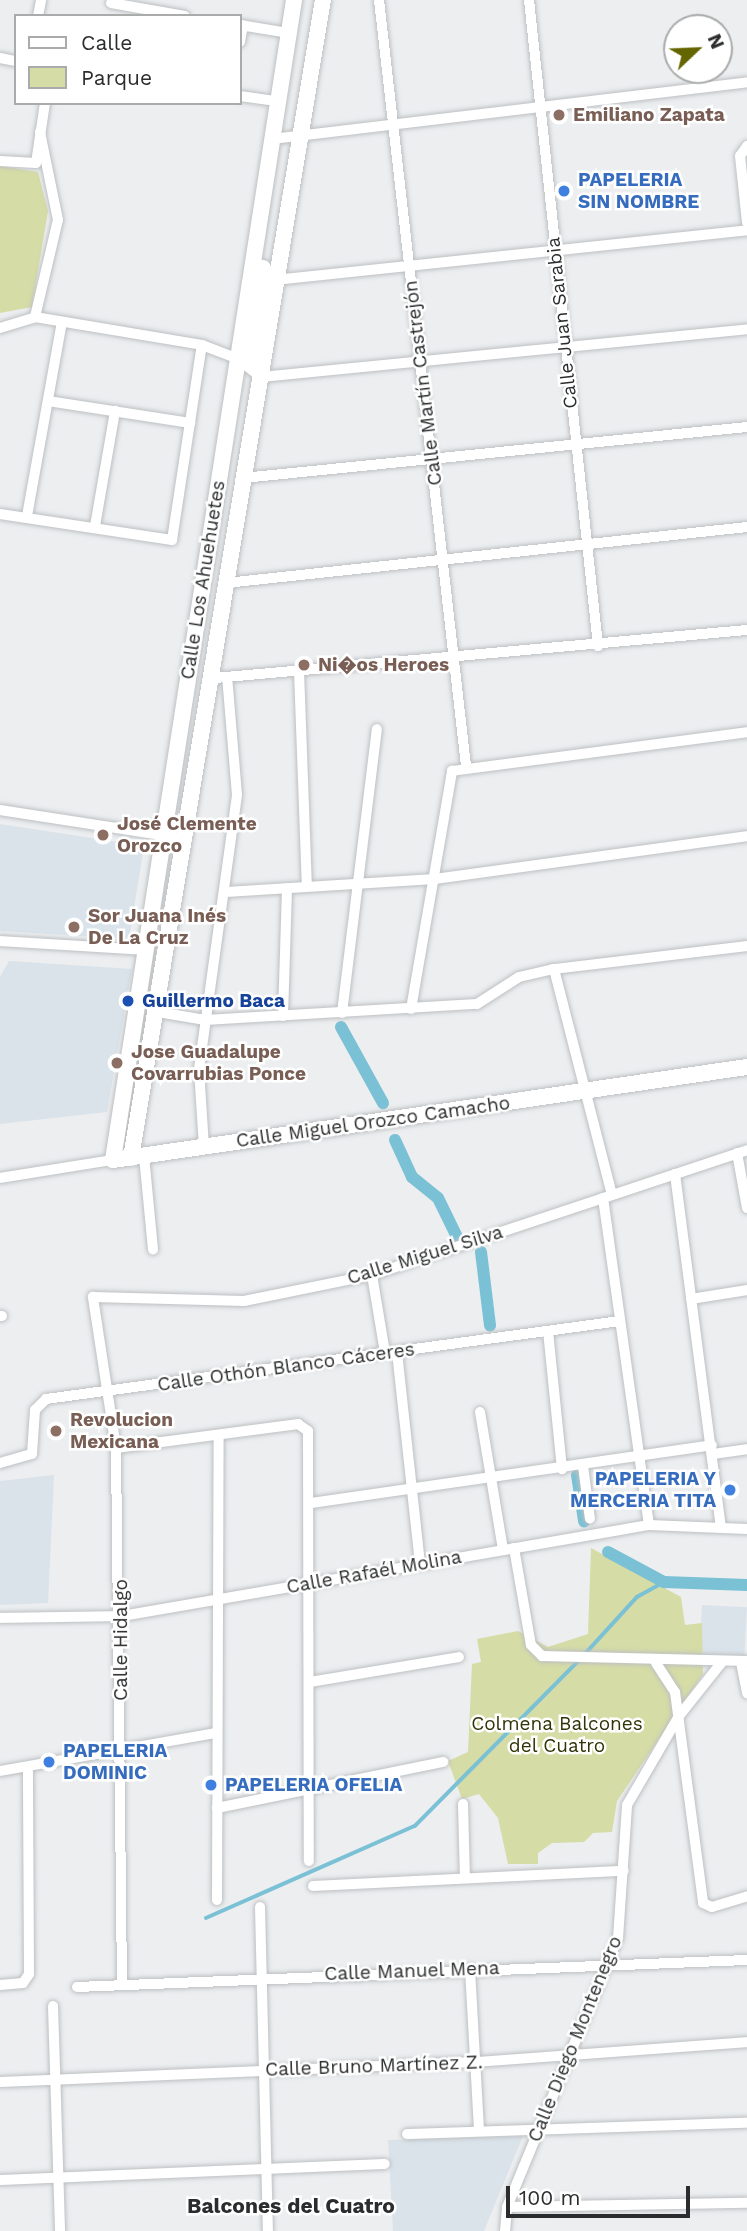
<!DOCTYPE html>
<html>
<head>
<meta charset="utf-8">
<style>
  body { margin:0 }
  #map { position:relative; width:747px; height:2231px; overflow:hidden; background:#eceef0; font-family:"Work Sans",sans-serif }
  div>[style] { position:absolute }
  .built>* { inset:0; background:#dae3ea; transform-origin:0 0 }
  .green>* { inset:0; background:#d6dca6 }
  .stream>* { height:3.5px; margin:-1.75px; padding:0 1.75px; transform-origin:1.75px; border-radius:1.75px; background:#7bc1d5 }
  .canal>* { height:12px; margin:-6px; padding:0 6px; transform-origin:6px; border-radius:6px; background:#7bc1d5 }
  .roads { filter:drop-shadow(0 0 2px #bdc0c2) drop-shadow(0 0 2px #bdc0c2) }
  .street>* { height:10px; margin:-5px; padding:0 5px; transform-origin:5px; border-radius:5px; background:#fff }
  .secondary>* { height:16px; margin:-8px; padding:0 8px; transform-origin:8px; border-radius:8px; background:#fff }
  .dots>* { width:19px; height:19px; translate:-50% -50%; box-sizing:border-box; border:4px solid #fff; border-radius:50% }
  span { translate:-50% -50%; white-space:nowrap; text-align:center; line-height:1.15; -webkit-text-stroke:5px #fff; paint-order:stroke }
  .education-label { font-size:19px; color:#785e54; font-weight:700 }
  .left { translate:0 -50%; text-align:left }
  .shop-label { font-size:19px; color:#366cbe; font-weight:700 }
  .right { translate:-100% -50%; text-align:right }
  .street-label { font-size:19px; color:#2b2c2d }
  .transit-label { font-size:19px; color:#164399; font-weight:700 }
  .park-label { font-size:19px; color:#323407 }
  .neighbourhood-label { font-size:21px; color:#2b2c2d; font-weight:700 }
  .legend { position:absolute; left:14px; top:14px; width:228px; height:91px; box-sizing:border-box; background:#fff; border:2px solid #aaabab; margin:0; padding:9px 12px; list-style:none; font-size:21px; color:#2b2c2d }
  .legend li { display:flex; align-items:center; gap:14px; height:35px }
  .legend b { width:35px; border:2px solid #aaabab }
  .north { position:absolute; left:663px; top:14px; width:70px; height:70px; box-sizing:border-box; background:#fff; border:2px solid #aaabab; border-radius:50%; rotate:67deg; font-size:19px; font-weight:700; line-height:28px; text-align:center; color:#2b2c2d }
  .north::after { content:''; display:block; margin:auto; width:24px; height:32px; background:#656500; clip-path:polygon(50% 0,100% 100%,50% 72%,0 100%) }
  .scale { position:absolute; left:506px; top:2186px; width:184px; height:32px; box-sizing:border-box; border:4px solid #2b2c2d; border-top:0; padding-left:9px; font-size:21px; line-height:24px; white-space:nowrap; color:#2b2c2d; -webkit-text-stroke:5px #fff; paint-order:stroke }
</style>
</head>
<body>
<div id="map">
  <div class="built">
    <i style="clip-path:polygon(0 824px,144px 846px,129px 939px,0 931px)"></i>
    <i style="clip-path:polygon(9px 961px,132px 969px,107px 1112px,0 1124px,0 977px)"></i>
    <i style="clip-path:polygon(54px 1475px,48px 1603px,0 1605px,0 1481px)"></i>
    <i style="left:702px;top:1605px;width:45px;height:52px;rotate:3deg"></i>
    <i style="clip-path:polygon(523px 2136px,484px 2231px,393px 2231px,388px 2140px)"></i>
  </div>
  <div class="green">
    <i style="clip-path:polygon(0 166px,38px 172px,48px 211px,32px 307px,0 313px)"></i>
    <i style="clip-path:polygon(591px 1548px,681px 1597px,685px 1625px,702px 1623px,703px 1674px,617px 1801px,612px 1832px,593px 1833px,584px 1842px,552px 1843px,538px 1853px,538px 1864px,508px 1864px,498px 1818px,479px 1794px,462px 1799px,448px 1761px,468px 1752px,472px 1664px,481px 1662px,477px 1639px,518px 1631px,548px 1647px,588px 1634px)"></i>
  </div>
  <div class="stream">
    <i style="left:585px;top:1654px;width:77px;rotate:-47.6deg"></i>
    <i style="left:637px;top:1597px;width:31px;rotate:-29deg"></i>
    <i style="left:206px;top:1918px;width:228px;rotate:-23.8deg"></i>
    <i style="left:415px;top:1826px;width:235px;rotate:-45.3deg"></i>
  </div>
  <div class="canal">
    <i style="left:341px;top:1027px;width:87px;rotate:61.1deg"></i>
    <i style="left:395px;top:1140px;width:41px;rotate:65.3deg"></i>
    <i style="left:412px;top:1177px;width:33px;rotate:39deg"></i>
    <i style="left:438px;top:1198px;width:43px;rotate:64deg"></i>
    <i style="left:481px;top:1252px;width:74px;rotate:83deg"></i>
    <i style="left:577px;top:1475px;width:47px;rotate:81.3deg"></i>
    <i style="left:608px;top:1552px;width:64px;rotate:28.2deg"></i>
    <i style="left:664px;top:1582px;width:83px;rotate:2.1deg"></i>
  </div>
  <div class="roads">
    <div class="street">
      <i style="left:379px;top:0;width:771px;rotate:83.52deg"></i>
      <i style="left:529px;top:0;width:650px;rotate:83.9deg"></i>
      <i style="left:111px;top:3px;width:75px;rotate:10deg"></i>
      <i style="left:38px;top:16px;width:16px;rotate:-79deg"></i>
      <i style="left:240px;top:25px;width:50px;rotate:9.3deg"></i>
      <i style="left:240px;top:42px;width:17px;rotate:-80deg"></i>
      <i style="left:0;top:58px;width:16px;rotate:11deg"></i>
      <i style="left:240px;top:96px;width:37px;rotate:8deg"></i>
      <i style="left:272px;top:139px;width:478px;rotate:-6.8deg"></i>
      <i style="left:747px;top:146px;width:12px;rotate:125deg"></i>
      <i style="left:740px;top:156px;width:67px;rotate:84deg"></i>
      <i style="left:0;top:161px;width:36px;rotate:3deg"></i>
      <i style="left:36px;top:163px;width:61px;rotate:-81.5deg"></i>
      <i style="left:275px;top:280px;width:475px;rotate:-6deg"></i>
      <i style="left:35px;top:317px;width:100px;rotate:-76.7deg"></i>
      <i style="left:58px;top:220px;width:90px;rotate:-101.6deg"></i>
      <i style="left:0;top:328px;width:37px;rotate:-17deg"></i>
      <i style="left:35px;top:317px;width:169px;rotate:9.5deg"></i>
      <i style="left:202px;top:345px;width:36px;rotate:21deg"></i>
      <i style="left:236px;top:358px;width:31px;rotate:37deg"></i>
      <i style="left:261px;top:377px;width:488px;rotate:-5.6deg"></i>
      <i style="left:48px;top:401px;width:144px;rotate:8.8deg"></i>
      <i style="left:243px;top:478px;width:507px;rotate:-5.78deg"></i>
      <i style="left:0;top:514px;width:174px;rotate:8.6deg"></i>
      <i style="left:172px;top:540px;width:197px;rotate:-81.3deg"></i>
      <i style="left:27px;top:516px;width:197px;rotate:-79.8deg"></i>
      <i style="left:95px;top:526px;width:117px;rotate:-80.1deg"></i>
      <i style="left:226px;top:583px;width:524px;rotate:-6.13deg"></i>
      <i style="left:299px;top:671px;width:215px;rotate:87.9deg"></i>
      <i style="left:215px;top:678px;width:534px;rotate:-5.16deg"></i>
      <i style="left:0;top:810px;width:183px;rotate:8.8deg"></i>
      <i style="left:227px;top:892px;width:207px;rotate:-3.6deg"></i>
      <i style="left:434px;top:879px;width:316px;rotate:-7.8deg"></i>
      <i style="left:0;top:941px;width:146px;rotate:3.5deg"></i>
      <i style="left:554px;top:969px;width:233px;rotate:75.6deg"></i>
      <i style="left:411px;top:1009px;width:242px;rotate:-80.2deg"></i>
      <i style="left:452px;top:771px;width:298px;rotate:-7.5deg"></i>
      <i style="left:152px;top:1011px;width:54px;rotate:9.6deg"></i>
      <i style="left:205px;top:1020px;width:272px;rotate:-3.4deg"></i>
      <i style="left:477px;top:1004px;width:50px;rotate:-32.7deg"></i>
      <i style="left:519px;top:977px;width:36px;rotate:-13deg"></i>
      <i style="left:554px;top:969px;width:194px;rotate:-6.8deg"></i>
      <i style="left:342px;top:1013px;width:286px;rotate:-83deg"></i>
      <i style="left:283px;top:1016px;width:128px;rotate:-88.2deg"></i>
      <i style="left:204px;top:1147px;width:78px;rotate:-93.7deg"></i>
      <i style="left:199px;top:1069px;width:277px;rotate:-82.1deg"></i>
      <i style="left:237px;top:795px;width:118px;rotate:-94.8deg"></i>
      <i style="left:737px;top:1153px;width:56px;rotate:79.7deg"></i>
      <i style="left:144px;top:1156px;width:94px;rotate:84.5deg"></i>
      <i style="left:675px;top:1174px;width:356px;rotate:82.6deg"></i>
      <i style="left:0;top:1178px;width:114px;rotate:-9.1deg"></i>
      <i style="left:603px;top:1198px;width:330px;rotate:82deg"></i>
      <i style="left:372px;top:1275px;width:79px;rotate:80.5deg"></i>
      <i style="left:691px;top:1299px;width:57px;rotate:-9.1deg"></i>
      <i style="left:0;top:1316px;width:2px"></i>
      <i style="left:548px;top:1331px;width:139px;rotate:84.2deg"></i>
      <i style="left:397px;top:1352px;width:213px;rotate:83.8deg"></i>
      <i style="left:480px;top:1412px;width:140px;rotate:80.5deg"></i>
      <i style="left:116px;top:1448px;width:184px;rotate:-7.5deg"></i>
      <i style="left:298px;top:1424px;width:12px;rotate:35deg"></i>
      <i style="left:308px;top:1431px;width:430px;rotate:89.9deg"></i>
      <i style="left:713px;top:1454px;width:34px;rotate:-8deg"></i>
      <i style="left:0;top:1463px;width:33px;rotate:-16deg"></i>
      <i style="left:32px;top:1454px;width:44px;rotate:-86.1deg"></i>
      <i style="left:35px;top:1410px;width:16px;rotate:-45deg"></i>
      <i style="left:46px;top:1399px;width:579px;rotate:-7.74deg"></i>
      <i style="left:583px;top:1466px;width:53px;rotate:82.5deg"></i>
      <i style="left:311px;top:1503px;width:405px;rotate:-8.2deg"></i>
      <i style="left:514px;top:1548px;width:98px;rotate:80.1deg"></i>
      <i style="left:531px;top:1645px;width:16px;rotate:45deg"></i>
      <i style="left:542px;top:1656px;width:205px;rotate:1.4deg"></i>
      <i style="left:0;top:1618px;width:122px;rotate:-0.9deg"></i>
      <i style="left:122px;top:1616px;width:535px;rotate:-9.8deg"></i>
      <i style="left:649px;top:1525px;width:98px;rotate:2.3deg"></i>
      <i style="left:741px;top:1662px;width:32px;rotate:79deg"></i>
      <i style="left:656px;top:1663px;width:35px;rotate:57deg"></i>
      <i style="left:675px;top:1692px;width:213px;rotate:82.4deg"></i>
      <i style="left:703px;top:1903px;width:10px;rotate:24deg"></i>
      <i style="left:712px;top:1907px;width:37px;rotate:-17deg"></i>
      <i style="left:310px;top:1682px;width:151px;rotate:-9.5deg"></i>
      <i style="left:0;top:1771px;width:219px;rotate:-10deg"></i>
      <i style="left:463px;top:1804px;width:74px;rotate:88.5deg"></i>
      <i style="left:217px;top:1808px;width:231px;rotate:-11.5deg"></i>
      <i style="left:313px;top:1886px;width:311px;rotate:-2.8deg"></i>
      <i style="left:217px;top:1900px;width:465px;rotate:-89.8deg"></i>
      <i style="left:260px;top:1907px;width:324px;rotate:88.6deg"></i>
      <i style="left:470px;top:1969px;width:159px;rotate:86.8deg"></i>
      <i style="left:0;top:1985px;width:23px;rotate:-5deg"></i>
      <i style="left:23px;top:1983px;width:11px;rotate:-56deg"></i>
      <i style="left:29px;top:1974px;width:207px;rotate:-90.3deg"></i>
      <i style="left:122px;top:1985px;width:537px;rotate:-90.64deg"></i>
      <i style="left:116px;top:1448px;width:153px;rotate:-98.7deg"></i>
      <i style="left:93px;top:1297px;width:151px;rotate:1.5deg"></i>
      <i style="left:244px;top:1301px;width:131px;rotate:-11.5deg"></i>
      <i style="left:372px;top:1275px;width:395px;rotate:-18.4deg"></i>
      <i style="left:77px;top:1987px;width:671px;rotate:-2.31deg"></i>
      <i style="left:53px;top:2006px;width:225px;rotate:88.2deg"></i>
      <i style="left:0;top:2082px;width:476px;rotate:-2.4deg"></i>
      <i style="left:476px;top:2062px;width:272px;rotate:-4.2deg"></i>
      <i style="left:407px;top:2134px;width:340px;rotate:-1.9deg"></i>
      <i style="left:0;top:2180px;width:385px;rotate:-2.4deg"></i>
      <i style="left:507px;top:2207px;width:240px;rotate:-1deg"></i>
      <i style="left:505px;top:2231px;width:24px;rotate:-85deg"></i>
      <i style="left:507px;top:2207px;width:291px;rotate:-67.6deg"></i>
      <i style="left:618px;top:1938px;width:133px;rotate:-86.1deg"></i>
      <i style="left:627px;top:1805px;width:103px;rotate:-59.7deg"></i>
      <i style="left:679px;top:1716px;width:69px;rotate:-51.5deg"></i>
    </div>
    <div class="secondary">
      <i style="left:294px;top:0;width:1174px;rotate:98.87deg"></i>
      <i style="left:113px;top:1160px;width:641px;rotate:-8.35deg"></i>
      <i style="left:260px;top:375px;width:23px;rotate:-113deg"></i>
      <i style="left:251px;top:354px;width:87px;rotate:-82.1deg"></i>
      <i style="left:131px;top:1158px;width:1174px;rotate:-80.59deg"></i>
    </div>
  </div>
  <div class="dots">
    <i style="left:559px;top:115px;background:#8d6e63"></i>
    <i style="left:564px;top:191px;background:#3f7fe0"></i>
    <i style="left:304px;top:665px;background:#8d6e63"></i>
    <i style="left:103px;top:835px;background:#8d6e63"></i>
    <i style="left:74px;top:927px;background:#8d6e63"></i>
    <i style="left:128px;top:1001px;background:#1a4fb4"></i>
    <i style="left:117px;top:1063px;background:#8d6e63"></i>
    <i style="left:56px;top:1431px;background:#8d6e63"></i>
    <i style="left:730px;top:1490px;background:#3f7fe0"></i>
    <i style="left:49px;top:1762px;background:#3f7fe0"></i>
    <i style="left:211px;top:1785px;background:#3f7fe0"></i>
  </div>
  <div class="education-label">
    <span class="left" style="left:573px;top:115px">Emiliano Zapata</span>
    <span class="left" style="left:318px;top:665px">Ni�os Heroes</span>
    <span class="left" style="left:117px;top:835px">José Clemente<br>Orozco</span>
    <span class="left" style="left:88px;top:927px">Sor Juana Inés<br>De La Cruz</span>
    <span class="left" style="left:131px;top:1063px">Jose Guadalupe<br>Covarrubias Ponce</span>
    <span class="left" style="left:70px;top:1431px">Revolucion<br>Mexicana</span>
  </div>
  <div class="shop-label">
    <span class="left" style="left:578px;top:191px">PAPELERIA<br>SIN NOMBRE</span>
    <span class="right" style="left:716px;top:1490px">PAPELERIA Y<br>MERCERIA TITA</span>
    <span class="left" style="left:63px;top:1762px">PAPELERIA<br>DOMINIC</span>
    <span class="left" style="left:225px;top:1785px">PAPELERIA OFELIA</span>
  </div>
  <div class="street-label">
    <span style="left:562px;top:323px;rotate:-96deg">Calle Juan Sarabia</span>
    <span style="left:423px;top:383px;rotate:-97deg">Calle Martín Castrejón</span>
    <span style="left:203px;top:580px;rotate:-81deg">Calle Los Ahuehuetes</span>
    <span style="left:373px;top:1122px;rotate:-8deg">Calle Miguel Orozco Camacho</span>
    <span style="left:425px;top:1255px;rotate:-17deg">Calle Miguel Silva</span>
    <span style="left:286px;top:1367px;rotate:-8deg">Calle Othón Blanco Cáceres</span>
    <span style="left:374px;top:1572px;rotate:-10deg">Calle Rafaél Molina</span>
    <span style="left:121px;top:1640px;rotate:-90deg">Calle Hidalgo</span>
    <span style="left:412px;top:1971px;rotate:-2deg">Calle Manuel Mena</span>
    <span style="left:575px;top:2039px;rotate:-68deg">Calle Diego Montenegro</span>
    <span style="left:374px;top:2066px;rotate:-2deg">Calle Bruno Martínez Z.</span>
  </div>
  <div class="transit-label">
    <span class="left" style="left:142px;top:1001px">Guillermo Baca</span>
  </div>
  <div class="park-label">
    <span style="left:557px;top:1735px">Colmena Balcones<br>del Cuatro</span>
  </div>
  <div class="neighbourhood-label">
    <span style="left:291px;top:2206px">Balcones del Cuatro</span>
  </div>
  <ul class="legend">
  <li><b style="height:9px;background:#fff"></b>Calle</li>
  <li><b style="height:19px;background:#d6dca6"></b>Parque</li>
  </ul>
  <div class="north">N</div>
  <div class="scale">100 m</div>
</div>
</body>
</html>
